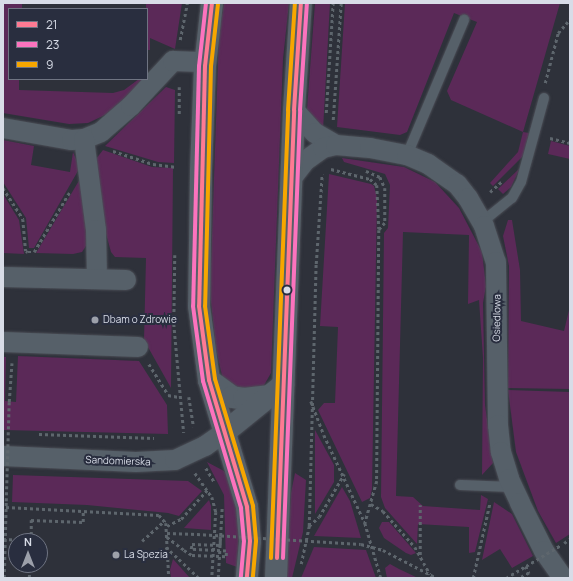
<!DOCTYPE html>
<html>
<head>
<meta charset="utf-8">
<style>
  body { margin:0 }
  #map { position:relative; width:573px; height:581px; overflow:hidden; background:#2e313a; font-family:Manrope,sans-serif }
  div>[style] { position:absolute }
  .green>* { inset:0; background:#5b2958 }
  .path>* { height:2.5px; margin-top:-1.25px; transform-origin:0; background:repeating-linear-gradient(90deg,#5e666d 0 3px,transparent 0 6px) }
  .roads { filter:drop-shadow(0 0 1px #4a4d55) drop-shadow(0 0 1px #4a4d55) }
  .service>* { height:10px; margin:-5px; padding:0 5px; transform-origin:5px; border-radius:5px; background:#566069 }
  .minor>* { height:20px; margin:-10px; padding:0 10px; transform-origin:10px; border-radius:10px; background:#566069 }
  .tertiary>* { height:22px; margin:-11px; padding:0 11px; transform-origin:11px; border-radius:11px; background:#566069 }
  .path-bridge>* { height:2.5px; margin-top:-1.25px; transform-origin:0; background:repeating-linear-gradient(90deg,#5e666d 0 3px,transparent 0 6px) }
  .bus-1>* { height:4px; margin:-2px; padding:0 2px; transform-origin:2px; border-radius:2px; background:#fe7a93 }
  .bus-2>* { height:4px; margin:-2px; padding:0 2px; transform-origin:2px; border-radius:2px; background:#fc73be }
  .bus-3>* { height:4px; margin:-2px; padding:0 2px; transform-origin:2px; border-radius:2px; background:#f7a600 }
  .dots>* { width:11px; height:11px; translate:-50% -50%; box-sizing:border-box; border:2px solid #292e3f; border-radius:50% }
  span { translate:-50% -50%; white-space:nowrap; text-align:center; line-height:1.15; -webkit-text-stroke:4px #292e3f; paint-order:stroke }
  .street-label { font-size:10px; color:#d8dce7 }
  .poi-label { font-size:10px; color:#d8dce7 }
  .left { translate:0 -50%; text-align:left }
  .frame { position:absolute; inset:0; border:4px solid #d8dce7; pointer-events:none }
  .legend { position:absolute; left:8px; top:8px; width:140px; height:72px; box-sizing:border-box; background:#292e3f; border:1px solid #6f7482; margin:0; padding:5px 7px; list-style:none; font-size:12px; color:#d8dce7 }
  .legend li { display:flex; align-items:center; gap:8px; height:20px }
  .legend b { width:20px; border:1px solid #6f7482 }
  .north { position:absolute; left:8px; top:533px; width:40px; height:40px; box-sizing:border-box; background:#292e3f; border:1px solid #6f7482; border-radius:50%; rotate:0deg; font-size:11px; font-weight:700; line-height:16px; text-align:center; color:#d8dce7 }
  .north::after { content:''; display:block; margin:auto; width:14px; height:18px; background:#9ca0aa; clip-path:polygon(50% 0,100% 100%,50% 72%,0 100%) }
</style>
</head>
<body>
<div id="map">
  <div class="green">
    <i style="clip-path:polygon(3px 3px,22px 3px,22px 9px,9px 9px,9px 79px,19px 79px,19px 90px,113px 93px,124px 90px,139px 79px,146px 79px,107px 114px,88px 123px,69px 124px,3px 113px)"></i>
    <i style="clip-path:polygon(146px 3px,182px 3px,175px 49px,150px 38px,150px 50px,147px 50px)"></i>
    <i style="clip-path:polygon(224px 3px,289px 3px,283px 59px,271px 373px,263px 387px,249px 394px,223px 380px,216px 349px,210px 293px,219px 34px)"></i>
    <i style="clip-path:polygon(315px 3px,330px 3px,323px 130px,309px 115px,307px 109px)"></i>
    <i style="clip-path:polygon(345px 3px,560px 3px,523px 132px,529px 133px,523px 156px,493px 186px,490px 183px,518px 152px,523px 132px,451px 100px,447px 91px,477px 22px,454px 13px,407px 132px,400px 135px,337px 127px)"></i>
    <i style="clip-path:polygon(166px 87px,175px 90px,174px 163px,158px 162px,105px 146px)"></i>
    <i style="clip-path:polygon(3px 140px,34px 146px,31px 165px,70px 172px,73px 152px,78px 164px,79px 169px,34px 248px,29px 248px,26px 218px,3px 182px)"></i>
    <i style="clip-path:polygon(551px 141px,570px 146px,570px 159px,548px 154px)"></i>
    <i style="clip-path:polygon(103px 150px,152px 167px,173px 168px,171px 388px,144px 340px,146px 258px,115px 257px,111px 252px,105px 230px,96px 159px)"></i>
    <i style="clip-path:polygon(342px 158px,404px 167px,435px 182px,459px 208px,482px 252px,486px 286px,483px 303px,485px 405px,493px 463px,482px 475px,483px 358px,479px 300px,468px 304px,469px 235px,403px 232px,396px 496px,413px 497px,423px 506px,480px 510px,481px 495px,488px 499px,475px 552px,469px 553px,469px 527px,418px 524px,417px 544px,385px 508px,381px 497px,384px 233px,388px 228px,390px 185px,385px 174px,344px 162px)"></i>
    <i style="clip-path:polygon(520px 168px,511px 187px,503px 194px,498px 189px)"></i>
    <i style="clip-path:polygon(329px 174px,371px 184px,374px 186px,377px 198px,372px 489px,370px 498px,362px 502px,318px 410px,324px 403px,335px 403px,338px 327px,320px 326px)"></i>
    <i style="clip-path:polygon(80px 179px,89px 233px,86px 246px,82px 252px,73px 254px,36px 253px)"></i>
    <i style="clip-path:polygon(3px 194px,19px 220px,24px 254px,3px 253px)"></i>
    <i style="clip-path:polygon(508px 220px,512px 220px,520px 270px,521px 321px,564px 331px,570px 306px,570px 389px,508px 388px,509px 266px,503px 236px)"></i>
    <i style="clip-path:polygon(18px 356px,139px 361px,167px 405px,168px 434px,3px 430px,3px 357px,6px 357px,5px 401px,16px 402px)"></i>
    <i style="clip-path:polygon(508px 390px,570px 392px,570px 534px,556px 543px,538px 511px,516px 452px)"></i>
    <i style="clip-path:polygon(315px 430px,334px 465px,334px 482px,315px 514px)"></i>
    <i style="clip-path:polygon(207px 462px,224px 471px,230px 478px,234px 492px,239px 529px,237px 567px,226px 563px,224px 495px)"></i>
    <i style="clip-path:polygon(295px 473px,306px 480px,303px 532px,292px 578px,286px 578px,291px 493px)"></i>
    <i style="clip-path:polygon(13px 475px,188px 481px,202px 491px,179px 516px,168px 513px,87px 505px,12px 502px)"></i>
    <i style="clip-path:polygon(342px 487px,350px 501px,361px 538px,314px 536px)"></i>
    <i style="clip-path:polygon(209px 500px,211px 506px,211px 530px,184px 528px)"></i>
    <i style="clip-path:polygon(494px 502px,512px 514px,533px 556px,512px 568px,500px 549px,482px 560px)"></i>
    <i style="clip-path:polygon(382px 522px,389px 522px,416px 553px,411px 555px,406px 553px,384px 538px,379px 528px)"></i>
    <i style="clip-path:polygon(314px 547px,366px 550px,376px 578px,301px 578px)"></i>
    <i style="clip-path:polygon(173px 559px,190px 578px,171px 578px,170px 570px)"></i>
    <i style="clip-path:polygon(390px 564px,399px 569px,418px 578px,387px 578px,385px 568px)"></i>
  </div>
  <div class="path">
    <i style="left:180px;top:40px;width:38px;rotate:-79deg"></i>
    <i style="left:545px;top:83px;width:52px;rotate:-75.4deg"></i>
    <i style="left:558px;top:33px;width:18px;rotate:-49deg"></i>
    <i style="left:326px;top:113px;width:110px;rotate:-86.4deg"></i>
    <i style="left:179px;top:114px;width:27px;rotate:-90deg"></i>
    <i style="left:333px;top:120px;width:117px;rotate:-86.1deg"></i>
    <i style="left:550px;top:138px;width:21px;rotate:14deg"></i>
    <i style="left:113px;top:151px;width:42px;rotate:18deg"></i>
    <i style="left:153px;top:164px;width:24px;rotate:7deg"></i>
    <i style="left:331px;top:169px;width:40px;rotate:14.4deg"></i>
    <i style="left:370px;top:179px;width:9px;rotate:41deg"></i>
    <i style="left:377px;top:185px;width:44px;rotate:87.4deg"></i>
    <i style="left:366px;top:171px;width:15px;rotate:23deg"></i>
    <i style="left:380px;top:177px;width:12px;rotate:66deg"></i>
    <i style="left:385px;top:188px;width:35px;rotate:90deg"></i>
    <i style="left:385px;top:223px;width:9px;rotate:131deg"></i>
    <i style="left:379px;top:230px;width:251px;rotate:90.5deg"></i>
    <i style="left:377px;top:481px;width:44px;rotate:105.9deg"></i>
    <i style="left:365px;top:523px;width:57px;rotate:73.8deg"></i>
    <i style="left:3px;top:188px;width:37px;rotate:57deg"></i>
    <i style="left:23px;top:219px;width:32px;rotate:85deg"></i>
    <i style="left:26px;top:251px;width:2px;rotate:27deg"></i>
    <i style="left:28px;top:252px;width:6px"></i>
    <i style="left:34px;top:252px;width:69px;rotate:-59.3deg"></i>
    <i style="left:490px;top:192px;width:15px;rotate:-42deg"></i>
    <i style="left:175px;top:255px;width:69px;rotate:90.8deg"></i>
    <i style="left:174px;top:324px;width:109px;rotate:84.8deg"></i>
    <i style="left:149px;top:364px;width:36px;rotate:58deg"></i>
    <i style="left:168px;top:395px;width:11px;rotate:10deg"></i>
    <i style="left:189px;top:397px;width:30px;rotate:81deg"></i>
    <i style="left:311px;top:401px;width:36px;rotate:69deg"></i>
    <i style="left:324px;top:435px;width:97px;rotate:65deg"></i>
    <i style="left:9px;top:402px;width:39px;rotate:-86deg"></i>
    <i style="left:39px;top:434px;width:115px;rotate:2deg"></i>
    <i style="left:206px;top:468px;width:17px;rotate:59deg"></i>
    <i style="left:195px;top:473px;width:29px;rotate:55deg"></i>
    <i style="left:212px;top:497px;width:16px;rotate:75deg"></i>
    <i style="left:216px;top:512px;width:66px;rotate:93.5deg"></i>
    <i style="left:371px;top:504px;width:14px;rotate:30deg"></i>
    <i style="left:383px;top:511px;width:48px;rotate:48.4deg"></i>
    <i style="left:415px;top:547px;width:31px;rotate:61deg"></i>
    <i style="left:6px;top:507px;width:153px;rotate:3deg"></i>
    <i style="left:159px;top:515px;width:11px;rotate:49deg"></i>
    <i style="left:166px;top:523px;width:55px;rotate:86.9deg"></i>
    <i style="left:167px;top:526px;width:16px;rotate:-27deg"></i>
    <i style="left:181px;top:519px;width:39px;rotate:-48deg"></i>
    <i style="left:309px;top:526px;width:13px;rotate:-42deg"></i>
    <i style="left:319px;top:517px;width:50px;rotate:-59.8deg"></i>
    <i style="left:167px;top:533px;width:30px;rotate:2deg"></i>
    <i style="left:167px;top:537px;width:21px;rotate:37deg"></i>
    <i style="left:3px;top:539px;width:27px;rotate:2deg"></i>
    <i style="left:31px;top:541px;width:21px;rotate:-90deg"></i>
    <i style="left:31px;top:520px;width:52px;rotate:2.2deg"></i>
    <i style="left:83px;top:522px;width:12px;rotate:-90deg"></i>
    <i style="left:142px;top:541px;width:31px;rotate:-42deg"></i>
    <i style="left:564px;top:543px;width:7px;rotate:-34deg"></i>
    <i style="left:361px;top:544px;width:23px;rotate:15deg"></i>
    <i style="left:383px;top:550px;width:61px;rotate:27.4deg"></i>
    <i style="left:166px;top:547px;width:45px;rotate:43.2deg"></i>
    <i style="left:420px;top:555px;width:50px;rotate:-90deg"></i>
    <i style="left:301px;top:564px;width:39px;rotate:-78deg"></i>
    <i style="left:309px;top:526px;width:262px;rotate:-88.5deg"></i>
    <i style="left:316px;top:264px;width:90px;rotate:-86.2deg"></i>
    <i style="left:4px;top:578px;width:77px;rotate:-88.5deg"></i>
    <i style="left:29px;top:578px;width:13px;rotate:-86deg"></i>
    <i style="left:218px;top:578px;width:72px;rotate:-86.8deg"></i>
    <i style="left:473px;top:578px;width:78px;rotate:-77.4deg"></i>
    <i style="left:506px;top:578px;width:23px;rotate:-31deg"></i>
    <i style="left:526px;top:566px;width:8px;rotate:67deg"></i>
    <i style="left:529px;top:573px;width:10px;rotate:151deg"></i>
  </div>
  <div class="roads">
    <div class="service">
      <i style="left:407px;top:155px;width:147px;rotate:-67.1deg"></i>
      <i style="left:482px;top:222px;width:38px;rotate:-39deg"></i>
      <i style="left:512px;top:198px;width:18px;rotate:-61deg"></i>
      <i style="left:521px;top:182px;width:87px;rotate:-74.7deg"></i>
      <i style="left:460px;top:485px;width:52px;rotate:2.2deg"></i>
    </div>
    <div class="minor">
      <i style="left:294px;top:110px;width:31px;rotate:48deg"></i>
      <i style="left:315px;top:133px;width:24px;rotate:30deg"></i>
      <i style="left:3px;top:128px;width:70px;rotate:9.9deg"></i>
      <i style="left:72px;top:140px;width:12px;rotate:-5deg"></i>
      <i style="left:84px;top:139px;width:18px;rotate:-22deg"></i>
      <i style="left:101px;top:132px;width:40px;rotate:-41deg"></i>
      <i style="left:131px;top:106px;width:62px;rotate:-47deg"></i>
      <i style="left:173px;top:61px;width:33px;rotate:2deg"></i>
      <i style="left:84px;top:139px;width:92px;rotate:82.5deg"></i>
      <i style="left:96px;top:230px;width:49px;rotate:88.8deg"></i>
      <i style="left:291px;top:179px;width:23px;rotate:-52deg"></i>
      <i style="left:305px;top:161px;width:22px;rotate:-36deg"></i>
      <i style="left:323px;top:148px;width:13px;rotate:-13deg"></i>
      <i style="left:336px;top:145px;width:34px;rotate:5deg"></i>
      <i style="left:370px;top:148px;width:38px;rotate:11deg"></i>
      <i style="left:407px;top:155px;width:23px;rotate:23deg"></i>
      <i style="left:428px;top:164px;width:35px;rotate:35deg"></i>
      <i style="left:457px;top:184px;width:18px;rotate:52deg"></i>
      <i style="left:468px;top:198px;width:32px;rotate:60deg"></i>
      <i style="left:484px;top:226px;width:38px;rotate:72deg"></i>
      <i style="left:496px;top:262px;width:163px;rotate:89.3deg"></i>
      <i style="left:498px;top:425px;width:27px;rotate:84deg"></i>
      <i style="left:501px;top:452px;width:28px;rotate:73deg"></i>
      <i style="left:509px;top:479px;width:26px;rotate:65deg"></i>
      <i style="left:520px;top:503px;width:54px;rotate:63.4deg"></i>
      <i style="left:544px;top:551px;width:33px;rotate:55deg"></i>
      <i style="left:3px;top:277px;width:123px;rotate:1.4deg"></i>
      <i style="left:3px;top:342px;width:135px;rotate:2.1deg"></i>
      <i style="left:3px;top:456px;width:133px;rotate:2.6deg"></i>
      <i style="left:136px;top:462px;width:39px;rotate:-3deg"></i>
      <i style="left:175px;top:460px;width:33px;rotate:-25deg"></i>
      <i style="left:205px;top:446px;width:24px;rotate:-35deg"></i>
    </div>
    <div class="tertiary">
      <i style="left:212px;top:3px;width:63px;rotate:96.3deg"></i>
      <i style="left:205px;top:66px;width:105px;rotate:92.2deg"></i>
      <i style="left:201px;top:171px;width:135px;rotate:90.8deg"></i>
      <i style="left:199px;top:306px;width:75px;rotate:82.3deg"></i>
      <i style="left:209px;top:380px;width:133px;rotate:73.3deg"></i>
      <i style="left:247px;top:507px;width:34px;rotate:85deg"></i>
      <i style="left:250px;top:541px;width:37px;rotate:95deg"></i>
      <i style="left:209px;top:380px;width:29px;rotate:36deg"></i>
      <i style="left:232px;top:397px;width:12px;rotate:9deg"></i>
      <i style="left:244px;top:399px;width:24px;rotate:-7deg"></i>
      <i style="left:225px;top:432px;width:75px;rotate:-39deg"></i>
      <i style="left:276px;top:578px;width:468px;rotate:-87.8deg"></i>
      <i style="left:294px;top:110px;width:107px;rotate:-86.3deg"></i>
    </div>
  </div>
  <div class="path-bridge">
    <i style="left:6px;top:501px;width:99px;rotate:-88.3deg"></i>
    <i style="left:197px;top:534px;width:164px;rotate:3.5deg"></i>
    <i style="left:184px;top:550px;width:9px;rotate:32deg"></i>
    <i style="left:192px;top:555px;width:34px;rotate:2deg"></i>
    <i style="left:226px;top:556px;width:5px;rotate:-90deg"></i>
    <i style="left:226px;top:551px;width:35px;rotate:-177deg"></i>
    <i style="left:191px;top:549px;width:5px;rotate:-79deg"></i>
    <i style="left:192px;top:544px;width:28px;rotate:2deg"></i>
    <i style="left:220px;top:545px;width:9px;rotate:-90deg"></i>
    <i style="left:526px;top:566px;width:41px;rotate:-31deg"></i>
  </div>
  <div class="bus-1">
    <i style="left:212px;top:3px;width:63px;rotate:96.3deg"></i>
    <i style="left:205px;top:66px;width:240px;rotate:91.4deg"></i>
    <i style="left:199px;top:306px;width:75px;rotate:82.3deg"></i>
    <i style="left:209px;top:380px;width:133px;rotate:73.3deg"></i>
    <i style="left:247px;top:507px;width:34px;rotate:85deg"></i>
    <i style="left:250px;top:541px;width:37px;rotate:95deg"></i>
    <i style="left:277px;top:558px;width:448px;rotate:-87.8deg"></i>
    <i style="left:294px;top:110px;width:107px;rotate:-86.3deg"></i>
  </div>
  <div class="bus-2">
    <i style="left:206px;top:3px;width:63px;rotate:96.3deg"></i>
    <i style="left:199px;top:66px;width:240px;rotate:91.4deg"></i>
    <i style="left:193px;top:306px;width:76px;rotate:82.4deg"></i>
    <i style="left:203px;top:381px;width:133px;rotate:73.3deg"></i>
    <i style="left:241px;top:508px;width:33px;rotate:85deg"></i>
    <i style="left:244px;top:541px;width:37px;rotate:95deg"></i>
    <i style="left:283px;top:558px;width:448px;rotate:-87.8deg"></i>
    <i style="left:300px;top:110px;width:107px;rotate:-86.3deg"></i>
  </div>
  <div class="bus-3">
    <i style="left:218px;top:4px;width:62px;rotate:96.4deg"></i>
    <i style="left:211px;top:66px;width:240px;rotate:91.4deg"></i>
    <i style="left:205px;top:306px;width:74px;rotate:82.2deg"></i>
    <i style="left:215px;top:379px;width:133px;rotate:73.3deg"></i>
    <i style="left:253px;top:506px;width:35px;rotate:85deg"></i>
    <i style="left:256px;top:541px;width:37px;rotate:95deg"></i>
    <i style="left:271px;top:558px;width:448px;rotate:-87.8deg"></i>
    <i style="left:288px;top:110px;width:107px;rotate:-86.3deg"></i>
  </div>
  <div class="dots">
    <i style="left:287px;top:290px;background:#d8dce7"></i>
    <i style="left:95px;top:320px;background:#9ca0aa"></i>
    <i style="left:116px;top:555px;background:#9ca0aa"></i>
  </div>
  <div class="street-label">
    <span style="left:497px;top:318px;rotate:-89deg">Osiedlowa</span>
    <span style="left:118px;top:461px;rotate:2deg">Sandomierska</span>
  </div>
  <div class="poi-label">
    <span class="left" style="left:103px;top:320px">Dbam o Zdrowie</span>
    <span class="left" style="left:124px;top:555px">La Spezia</span>
  </div>
  <div class="frame"></div>
  <ul class="legend">
  <li><b style="height:5px;background:#fe7a93"></b>21</li>
  <li><b style="height:5px;background:#fc73be"></b>23</li>
  <li><b style="height:5px;background:#f7a600"></b>9</li>
  </ul>
  <div class="north">N</div>
</div>
</body>
</html>
